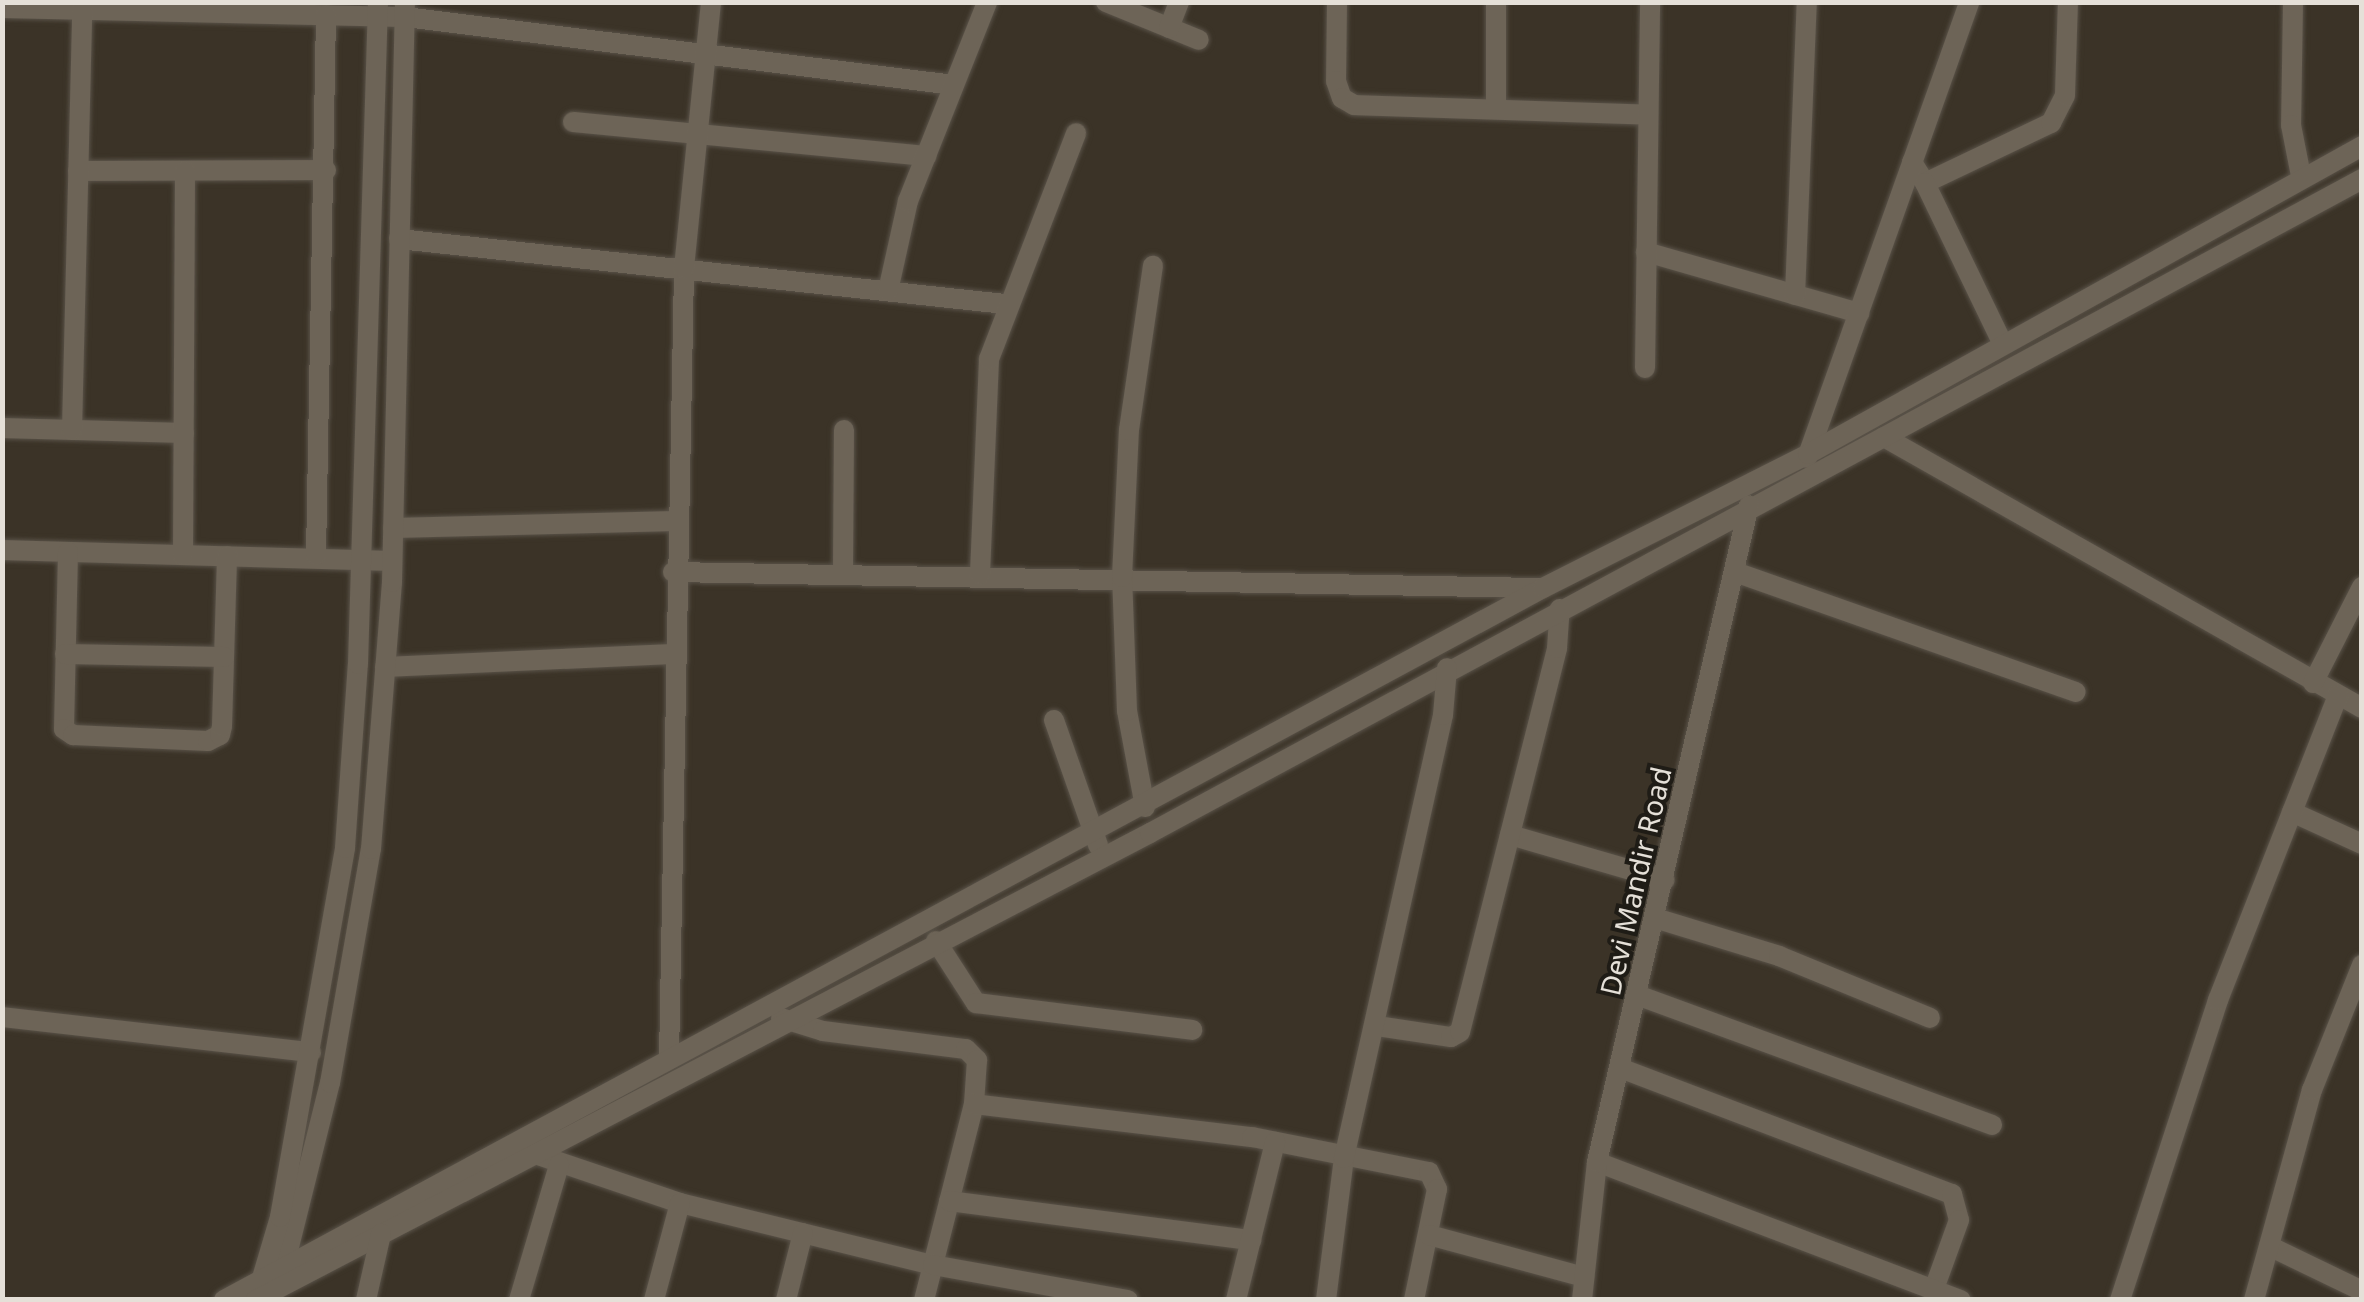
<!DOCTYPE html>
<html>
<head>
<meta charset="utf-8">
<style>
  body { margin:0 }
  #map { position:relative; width:2364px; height:1302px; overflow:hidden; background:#3b3327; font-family:"Noto Sans",sans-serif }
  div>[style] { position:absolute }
  .roads { filter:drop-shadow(0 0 2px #595248) drop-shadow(0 0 2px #595248) }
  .minor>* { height:20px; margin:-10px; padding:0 10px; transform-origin:10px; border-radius:10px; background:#6d6457 }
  span { translate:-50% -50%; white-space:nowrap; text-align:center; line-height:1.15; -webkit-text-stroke:8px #1f1c16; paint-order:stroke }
  .street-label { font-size:28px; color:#e5e0d8 }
  .frame { position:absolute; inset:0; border:5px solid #e5e0d8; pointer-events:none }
</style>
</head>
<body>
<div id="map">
  <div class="roads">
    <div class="minor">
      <i style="left:1106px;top:2px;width:100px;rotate:22.2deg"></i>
      <i style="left:1337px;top:2px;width:79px;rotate:90.7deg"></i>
      <i style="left:1336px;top:81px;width:18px;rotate:71deg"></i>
      <i style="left:1342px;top:98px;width:14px;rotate:30deg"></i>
      <i style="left:1354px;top:105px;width:294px;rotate:1.9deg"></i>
      <i style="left:1496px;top:2px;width:106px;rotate:90deg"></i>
      <i style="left:2293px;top:2px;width:123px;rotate:90.9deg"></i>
      <i style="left:2291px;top:125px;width:52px;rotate:78.9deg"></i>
      <i style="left:2px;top:8px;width:403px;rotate:1.3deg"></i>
      <i style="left:405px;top:17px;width:553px;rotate:7.06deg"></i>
      <i style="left:1169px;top:28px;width:28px;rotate:-69deg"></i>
      <i style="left:573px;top:122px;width:355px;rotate:5.5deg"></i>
      <i style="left:1912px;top:162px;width:25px;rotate:58deg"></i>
      <i style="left:1925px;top:183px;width:140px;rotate:-25.5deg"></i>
      <i style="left:2051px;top:123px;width:31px;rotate:-63deg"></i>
      <i style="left:2065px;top:95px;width:93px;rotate:-88.2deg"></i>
      <i style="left:78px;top:171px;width:248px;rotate:-0.2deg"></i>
      <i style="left:1925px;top:183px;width:177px;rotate:64.2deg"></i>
      <i style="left:399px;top:239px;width:609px;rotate:6.12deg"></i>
      <i style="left:1646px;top:252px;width:222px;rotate:16deg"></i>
      <i style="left:888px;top:291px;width:92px;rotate:-77.5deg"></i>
      <i style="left:908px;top:201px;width:214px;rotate:-68.3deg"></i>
      <i style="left:1795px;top:295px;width:293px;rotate:-87.7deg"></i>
      <i style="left:1645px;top:368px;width:366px;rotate:-89.2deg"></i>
      <i style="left:2px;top:428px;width:182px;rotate:1.6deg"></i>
      <i style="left:72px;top:430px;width:421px;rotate:-88.6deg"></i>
      <i style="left:1884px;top:437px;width:549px;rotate:29.55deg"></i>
      <i style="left:1807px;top:458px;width:484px;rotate:-70.4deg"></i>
      <i style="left:393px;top:528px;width:283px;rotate:-1.4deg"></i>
      <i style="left:2px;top:550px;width:390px;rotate:1.6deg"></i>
      <i style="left:68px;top:552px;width:177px;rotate:91.3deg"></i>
      <i style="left:64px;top:729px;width:11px;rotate:34deg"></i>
      <i style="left:73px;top:735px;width:135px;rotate:2.5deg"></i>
      <i style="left:208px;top:741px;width:13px;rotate:-27deg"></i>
      <i style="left:220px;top:735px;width:9px;rotate:-77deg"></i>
      <i style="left:222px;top:726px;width:170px;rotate:-88.3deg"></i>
      <i style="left:183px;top:555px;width:384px;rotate:-89.7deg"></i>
      <i style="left:316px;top:555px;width:540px;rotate:-88.94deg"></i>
      <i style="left:843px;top:570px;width:140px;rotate:-89.6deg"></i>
      <i style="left:673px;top:572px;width:868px;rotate:1.06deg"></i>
      <i style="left:1735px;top:572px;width:361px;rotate:19.4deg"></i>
      <i style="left:980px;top:574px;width:215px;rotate:-87.6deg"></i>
      <i style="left:989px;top:359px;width:242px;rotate:-68.9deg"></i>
      <i style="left:65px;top:654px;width:159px;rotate:1.1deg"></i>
      <i style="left:385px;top:667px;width:288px;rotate:-2.6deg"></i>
      <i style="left:2313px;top:683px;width:108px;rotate:-63deg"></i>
      <i style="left:1054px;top:720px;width:133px;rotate:70.6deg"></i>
      <i style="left:1145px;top:807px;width:98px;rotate:-100.6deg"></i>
      <i style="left:1127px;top:711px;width:134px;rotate:-92.1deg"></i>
      <i style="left:1122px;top:577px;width:147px;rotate:-87.3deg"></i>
      <i style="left:1129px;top:430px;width:166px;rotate:-81.7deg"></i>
      <i style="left:2292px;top:812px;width:77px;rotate:24.6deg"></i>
      <i style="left:1510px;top:835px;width:161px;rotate:16.2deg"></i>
      <i style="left:1655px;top:918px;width:130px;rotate:17deg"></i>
      <i style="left:1779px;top:956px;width:163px;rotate:22.3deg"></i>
      <i style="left:936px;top:941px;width:74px;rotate:57.2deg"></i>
      <i style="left:976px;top:1003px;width:218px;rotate:7.1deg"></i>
      <i style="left:1637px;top:995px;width:378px;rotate:20.1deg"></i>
      <i style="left:2px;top:1017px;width:311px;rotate:6.5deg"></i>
      <i style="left:781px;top:1018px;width:44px;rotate:17.2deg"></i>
      <i style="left:823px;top:1031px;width:144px;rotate:7.2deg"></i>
      <i style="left:966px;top:1049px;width:16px;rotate:45deg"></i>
      <i style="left:977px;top:1060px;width:44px;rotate:93.9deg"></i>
      <i style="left:974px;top:1104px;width:202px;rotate:104.3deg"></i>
      <i style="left:1377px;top:1026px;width:75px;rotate:8.5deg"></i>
      <i style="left:1451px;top:1037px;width:10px;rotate:-29deg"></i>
      <i style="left:1460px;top:1032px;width:396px;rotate:-75.8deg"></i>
      <i style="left:1557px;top:648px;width:39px;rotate:-86deg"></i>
      <i style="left:669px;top:1059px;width:791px;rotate:-88.91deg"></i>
      <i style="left:684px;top:268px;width:267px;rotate:-84.2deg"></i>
      <i style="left:1620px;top:1068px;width:355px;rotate:20.8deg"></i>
      <i style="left:1952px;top:1194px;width:27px;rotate:75deg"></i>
      <i style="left:1959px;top:1220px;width:73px;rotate:109.9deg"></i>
      <i style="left:974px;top:1104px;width:280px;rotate:6.8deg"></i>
      <i style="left:1252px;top:1137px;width:180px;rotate:11.2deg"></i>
      <i style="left:1429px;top:1172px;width:19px;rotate:65deg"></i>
      <i style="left:1437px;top:1189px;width:113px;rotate:101.7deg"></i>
      <i style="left:538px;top:1155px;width:150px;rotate:18.7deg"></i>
      <i style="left:680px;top:1203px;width:260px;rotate:13.8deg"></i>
      <i style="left:933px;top:1265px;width:198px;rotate:10.2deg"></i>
      <i style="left:1597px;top:1162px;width:389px;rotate:20.8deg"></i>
      <i style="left:949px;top:1201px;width:305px;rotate:7.4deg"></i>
      <i style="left:1429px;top:1235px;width:161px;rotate:15.2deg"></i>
      <i style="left:2269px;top:1246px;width:103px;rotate:25.8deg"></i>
      <i style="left:282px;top:1275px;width:198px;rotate:-76deg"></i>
      <i style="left:330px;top:1083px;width:238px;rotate:-80.1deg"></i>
      <i style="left:371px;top:849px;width:268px;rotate:-85.5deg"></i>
      <i style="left:392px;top:582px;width:580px;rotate:-88.72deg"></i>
      <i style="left:259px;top:1288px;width:74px;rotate:-73.5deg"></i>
      <i style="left:280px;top:1217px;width:375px;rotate:-80deg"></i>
      <i style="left:345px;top:848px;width:184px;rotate:-86deg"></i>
      <i style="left:358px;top:664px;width:662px;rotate:-88.27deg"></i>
      <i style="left:224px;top:1300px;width:1499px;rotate:-28.36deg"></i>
      <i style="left:1543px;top:588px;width:297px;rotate:-26.8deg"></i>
      <i style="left:1808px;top:454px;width:634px;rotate:-29.07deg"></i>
      <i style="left:256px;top:1300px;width:1009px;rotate:-27.58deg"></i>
      <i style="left:1150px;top:833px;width:1377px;rotate:-28.35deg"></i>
      <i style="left:366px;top:1300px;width:68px;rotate:-77.2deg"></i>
      <i style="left:519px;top:1300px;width:141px;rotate:-73.5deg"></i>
      <i style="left:654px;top:1300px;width:100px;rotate:-75deg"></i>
      <i style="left:786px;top:1300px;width:69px;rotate:-75.8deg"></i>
      <i style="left:1236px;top:1300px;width:163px;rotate:-76.1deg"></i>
      <i style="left:1326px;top:1300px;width:143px;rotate:-82.8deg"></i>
      <i style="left:1344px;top:1158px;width:454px;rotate:-77.4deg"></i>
      <i style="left:1443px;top:715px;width:47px;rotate:-85.1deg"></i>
      <i style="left:1582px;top:1300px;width:139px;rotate:-83.8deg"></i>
      <i style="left:1597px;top:1162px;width:674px;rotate:-76.97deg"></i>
      <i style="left:2120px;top:1300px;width:316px;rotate:-71.9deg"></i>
      <i style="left:2218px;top:1000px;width:327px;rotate:-68.5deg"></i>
      <i style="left:2254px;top:1300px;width:218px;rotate:-74.6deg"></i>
      <i style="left:2312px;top:1090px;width:135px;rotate:-68.2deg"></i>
    </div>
  </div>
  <div class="street-label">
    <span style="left:1635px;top:881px;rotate:-77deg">Devi Mandir Road</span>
  </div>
  <div class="frame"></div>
</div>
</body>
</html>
